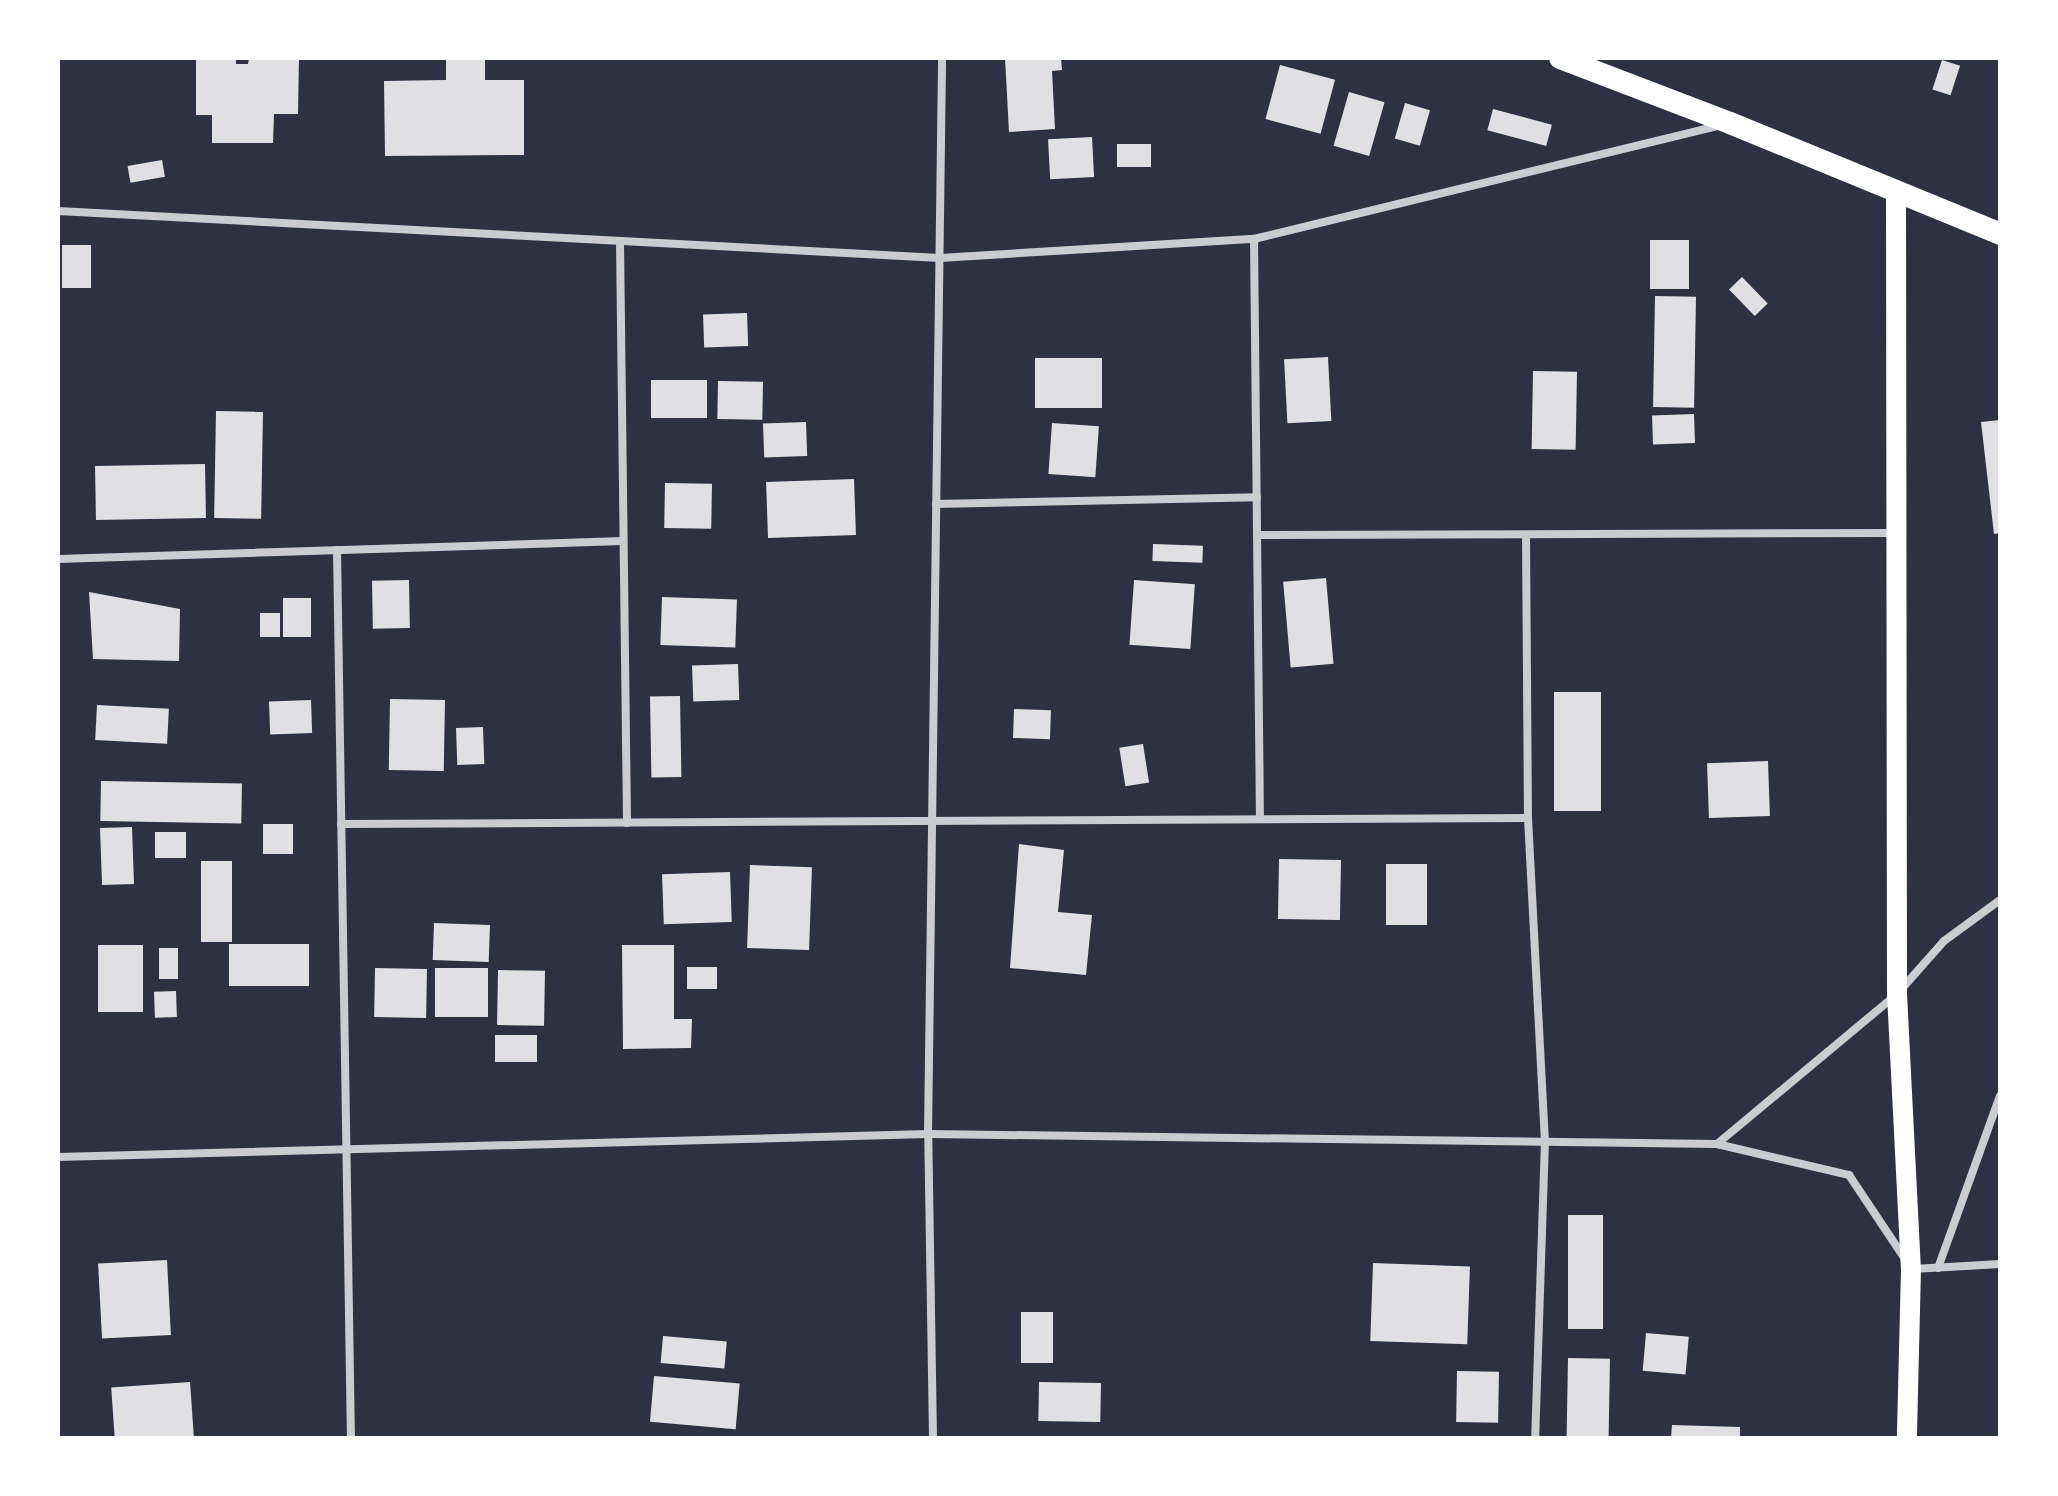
<!DOCTYPE html>
<html>
<head>
<meta charset="utf-8">
<style>
  body { margin:0 }
  #map { position:relative; width:2058px; height:1496px; overflow:hidden; background:#2d3142; font-family:Mulish,sans-serif }
  div>[style] { position:absolute }
  .building>* { inset:0; background:#e0e0e3; transform-origin:0 0 }
  .minor>* { height:8px; margin:-4px; padding:0 4px; transform-origin:4px; border-radius:4px; background:#caccd0 }
  .primary>* { height:20px; margin:-10px; padding:0 10px; transform-origin:10px; border-radius:10px; background:#fff }
  .trunk>* { height:22px; margin:-11px; padding:0 11px; transform-origin:11px; border-radius:11px; background:#fff }
  span { translate:-50% -50%; white-space:nowrap; text-align:center; line-height:1.15; -webkit-text-stroke:6px #fff; paint-order:stroke }
  .frame { position:absolute; inset:0; border:60px solid #fff; pointer-events:none }
</style>
</head>
<body>
<div id="map">
  <div class="building">
    <i style="clip-path:polygon(196px 58px,236px 58px,236px 64px,248px 64px,249px 58px,299px 58px,298px 114px,274px 114px,273px 143px,212px 143px,212px 115px,196px 115px)"></i>
    <i style="clip-path:polygon(446px 58px,485px 58px,485px 80px,524px 80px,524px 155px,385px 156px,384px 81px,446px 80px)"></i>
    <i style="clip-path:polygon(1005px 58px,1061px 58px,1062px 70px,1052px 71px,1055px 129px,1009px 132px)"></i>
    <i style="left:1942px;top:60px;width:19px;height:31px;rotate:18deg"></i>
    <i style="left:1280px;top:65px;width:57px;height:56px;rotate:15deg"></i>
    <i style="left:1349px;top:92px;width:37px;height:56px;rotate:16deg"></i>
    <i style="left:1405px;top:103px;width:26px;height:37px;rotate:16deg"></i>
    <i style="left:1493px;top:109px;width:61px;height:22px;rotate:15deg"></i>
    <i style="left:1092px;top:137px;width:40px;height:44px;rotate:87deg"></i>
    <i style="left:1117px;top:144px;width:34px;height:23px"></i>
    <i style="left:162px;top:160px;width:17px;height:35px;rotate:80deg"></i>
    <i style="left:1650px;top:240px;width:39px;height:49px"></i>
    <i style="left:62px;top:245px;width:29px;height:43px"></i>
    <i style="left:1742px;top:277px;width:37px;height:18px;rotate:46deg"></i>
    <i style="left:1655px;top:296px;width:41px;height:111px;rotate:1deg"></i>
    <i style="left:747px;top:313px;width:33px;height:44px;rotate:88deg"></i>
    <i style="left:1328px;top:357px;width:64px;height:44px;rotate:87deg"></i>
    <i style="left:1102px;top:358px;width:50px;height:67px;rotate:90deg"></i>
    <i style="left:1533px;top:371px;width:44px;height:78px;rotate:1deg"></i>
    <i style="left:651px;top:380px;width:56px;height:38px"></i>
    <i style="left:718px;top:381px;width:45px;height:38px;rotate:1deg"></i>
    <i style="left:216px;top:411px;width:47px;height:107px;rotate:1deg"></i>
    <i style="left:1694px;top:414px;width:29px;height:42px;rotate:88deg"></i>
    <i style="clip-path:polygon(2000px 420px,2000px 533px,1994px 534px,1981px 422px)"></i>
    <i style="left:806px;top:422px;width:34px;height:43px;rotate:88deg"></i>
    <i style="left:1052px;top:423px;width:47px;height:51px;rotate:4deg"></i>
    <i style="left:205px;top:464px;width:54px;height:110px;rotate:89deg"></i>
    <i style="left:854px;top:479px;width:56px;height:88px;rotate:88deg"></i>
    <i style="left:665px;top:483px;width:47px;height:45px;rotate:1deg"></i>
    <i style="left:1153px;top:544px;width:50px;height:17px;rotate:2deg"></i>
    <i style="left:1326px;top:578px;width:86px;height:43px;rotate:85deg"></i>
    <i style="left:409px;top:580px;width:48px;height:37px;rotate:89deg"></i>
    <i style="left:1134px;top:580px;width:61px;height:65px;rotate:4deg"></i>
    <i style="clip-path:polygon(89px 592px,180px 609px,179px 661px,93px 659px)"></i>
    <i style="left:662px;top:597px;width:75px;height:48px;rotate:2deg"></i>
    <i style="left:283px;top:598px;width:28px;height:39px"></i>
    <i style="left:260px;top:613px;width:20px;height:24px"></i>
    <i style="left:738px;top:664px;width:36px;height:46px;rotate:88deg"></i>
    <i style="left:1554px;top:692px;width:47px;height:119px"></i>
    <i style="left:680px;top:696px;width:81px;height:30px;rotate:89deg"></i>
    <i style="left:390px;top:699px;width:55px;height:71px;rotate:1deg"></i>
    <i style="left:311px;top:700px;width:33px;height:42px;rotate:88deg"></i>
    <i style="left:97px;top:705px;width:72px;height:35px;rotate:3deg"></i>
    <i style="left:1014px;top:709px;width:37px;height:29px;rotate:2deg"></i>
    <i style="left:483px;top:727px;width:37px;height:27px;rotate:88deg"></i>
    <i style="left:1143px;top:744px;width:39px;height:24px;rotate:81deg"></i>
    <i style="left:1768px;top:761px;width:55px;height:61px;rotate:88deg"></i>
    <i style="left:101px;top:781px;width:141px;height:40px;rotate:1deg"></i>
    <i style="left:263px;top:824px;width:30px;height:30px"></i>
    <i style="left:132px;top:827px;width:57px;height:32px;rotate:88deg"></i>
    <i style="left:155px;top:832px;width:31px;height:26px"></i>
    <i style="clip-path:polygon(1019px 844px,1064px 850px,1058px 912px,1092px 915px,1086px 975px,1010px 968px)"></i>
    <i style="left:1279px;top:859px;width:62px;height:60px;rotate:1deg"></i>
    <i style="left:201px;top:861px;width:31px;height:81px"></i>
    <i style="left:1427px;top:864px;width:61px;height:41px;rotate:90deg"></i>
    <i style="left:750px;top:865px;width:62px;height:83px;rotate:2deg"></i>
    <i style="left:730px;top:872px;width:50px;height:68px;rotate:88deg"></i>
    <i style="left:434px;top:923px;width:56px;height:37px;rotate:2deg"></i>
    <i style="left:229px;top:944px;width:80px;height:42px"></i>
    <i style="left:98px;top:945px;width:45px;height:67px"></i>
    <i style="clip-path:polygon(622px 945px,674px 945px,674px 1019px,692px 1019px,691px 1048px,623px 1049px)"></i>
    <i style="left:159px;top:948px;width:19px;height:31px"></i>
    <i style="left:717px;top:967px;width:22px;height:30px;rotate:90deg"></i>
    <i style="left:375px;top:968px;width:52px;height:49px;rotate:1deg"></i>
    <i style="left:488px;top:968px;width:49px;height:53px;rotate:90deg"></i>
    <i style="left:498px;top:970px;width:47px;height:55px;rotate:1deg"></i>
    <i style="left:176px;top:991px;width:26px;height:22px;rotate:88deg"></i>
    <i style="left:495px;top:1035px;width:42px;height:27px"></i>
    <i style="left:1568px;top:1215px;width:35px;height:114px"></i>
    <i style="left:167px;top:1260px;width:75px;height:69px;rotate:87deg"></i>
    <i style="left:1373px;top:1263px;width:97px;height:78px;rotate:2deg"></i>
    <i style="left:1021px;top:1312px;width:32px;height:51px"></i>
    <i style="left:1646px;top:1333px;width:43px;height:38px;rotate:5deg"></i>
    <i style="left:663px;top:1336px;width:64px;height:27px;rotate:5deg"></i>
    <i style="left:1568px;top:1358px;width:42px;height:80px;rotate:1deg"></i>
    <i style="left:1457px;top:1371px;width:42px;height:51px;rotate:1deg"></i>
    <i style="left:654px;top:1376px;width:86px;height:46px;rotate:5deg"></i>
    <i style="left:190px;top:1382px;width:56px;height:79px;rotate:86deg"></i>
    <i style="left:1039px;top:1382px;width:62px;height:39px;rotate:1deg"></i>
    <i style="clip-path:polygon(1672px 1425px,1740px 1427px,1740px 1438px,1671px 1438px)"></i>
  </div>
  <div class="minor">
    <i style="left:58px;top:211px;width:883px;rotate:3.05deg"></i>
    <i style="left:940px;top:258px;width:315px;rotate:-3.5deg"></i>
    <i style="left:1254px;top:239px;width:482px;rotate:-13.7deg"></i>
    <i style="left:1254px;top:239px;width:580px;rotate:89.41deg"></i>
    <i style="left:620px;top:241px;width:582px;rotate:89.31deg"></i>
    <i style="left:936px;top:504px;width:321px;rotate:-1.2deg"></i>
    <i style="left:1257px;top:535px;width:639px;rotate:-0.18deg"></i>
    <i style="left:1526px;top:535px;width:283px;rotate:89.6deg"></i>
    <i style="left:1528px;top:818px;width:323px;rotate:87deg"></i>
    <i style="left:1545px;top:1141px;width:297px;rotate:91.9deg"></i>
    <i style="left:337px;top:550px;width:888px;rotate:89.1deg"></i>
    <i style="left:58px;top:559px;width:565px;rotate:-1.82deg"></i>
    <i style="left:341px;top:824px;width:1187px;rotate:-0.29deg"></i>
    <i style="left:1717px;top:1144px;width:136px;rotate:13.2deg"></i>
    <i style="left:1849px;top:1175px;width:101px;rotate:56.3deg"></i>
    <i style="left:58px;top:1157px;width:870px;rotate:-1.51deg"></i>
    <i style="left:928px;top:1134px;width:789px;rotate:0.73deg"></i>
    <i style="left:1717px;top:1144px;width:234px;rotate:-39.8deg"></i>
    <i style="left:1897px;top:994px;width:71px;rotate:-48.4deg"></i>
    <i style="left:1944px;top:941px;width:69px;rotate:-36.2deg"></i>
    <i style="left:1938px;top:1268px;width:183px;rotate:-70.2deg"></i>
    <i style="left:1913px;top:1269px;width:87px;rotate:-3.3deg"></i>
    <i style="left:933px;top:1438px;width:304px;rotate:-90.9deg"></i>
    <i style="left:928px;top:1134px;width:1076px;rotate:-89.25deg"></i>
  </div>
  <div class="primary">
    <i style="left:1896px;top:190px;width:804px;rotate:89.93deg"></i>
    <i style="left:1897px;top:994px;width:275px;rotate:87.1deg"></i>
    <i style="left:1911px;top:1269px;width:169px;rotate:91.4deg"></i>
  </div>
  <div class="trunk">
    <i style="left:1560px;top:58px;width:182px;rotate:20.9deg"></i>
    <i style="left:1730px;top:123px;width:292px;rotate:22.3deg"></i>
  </div>
  <div class="frame"></div>
</div>
</body>
</html>
